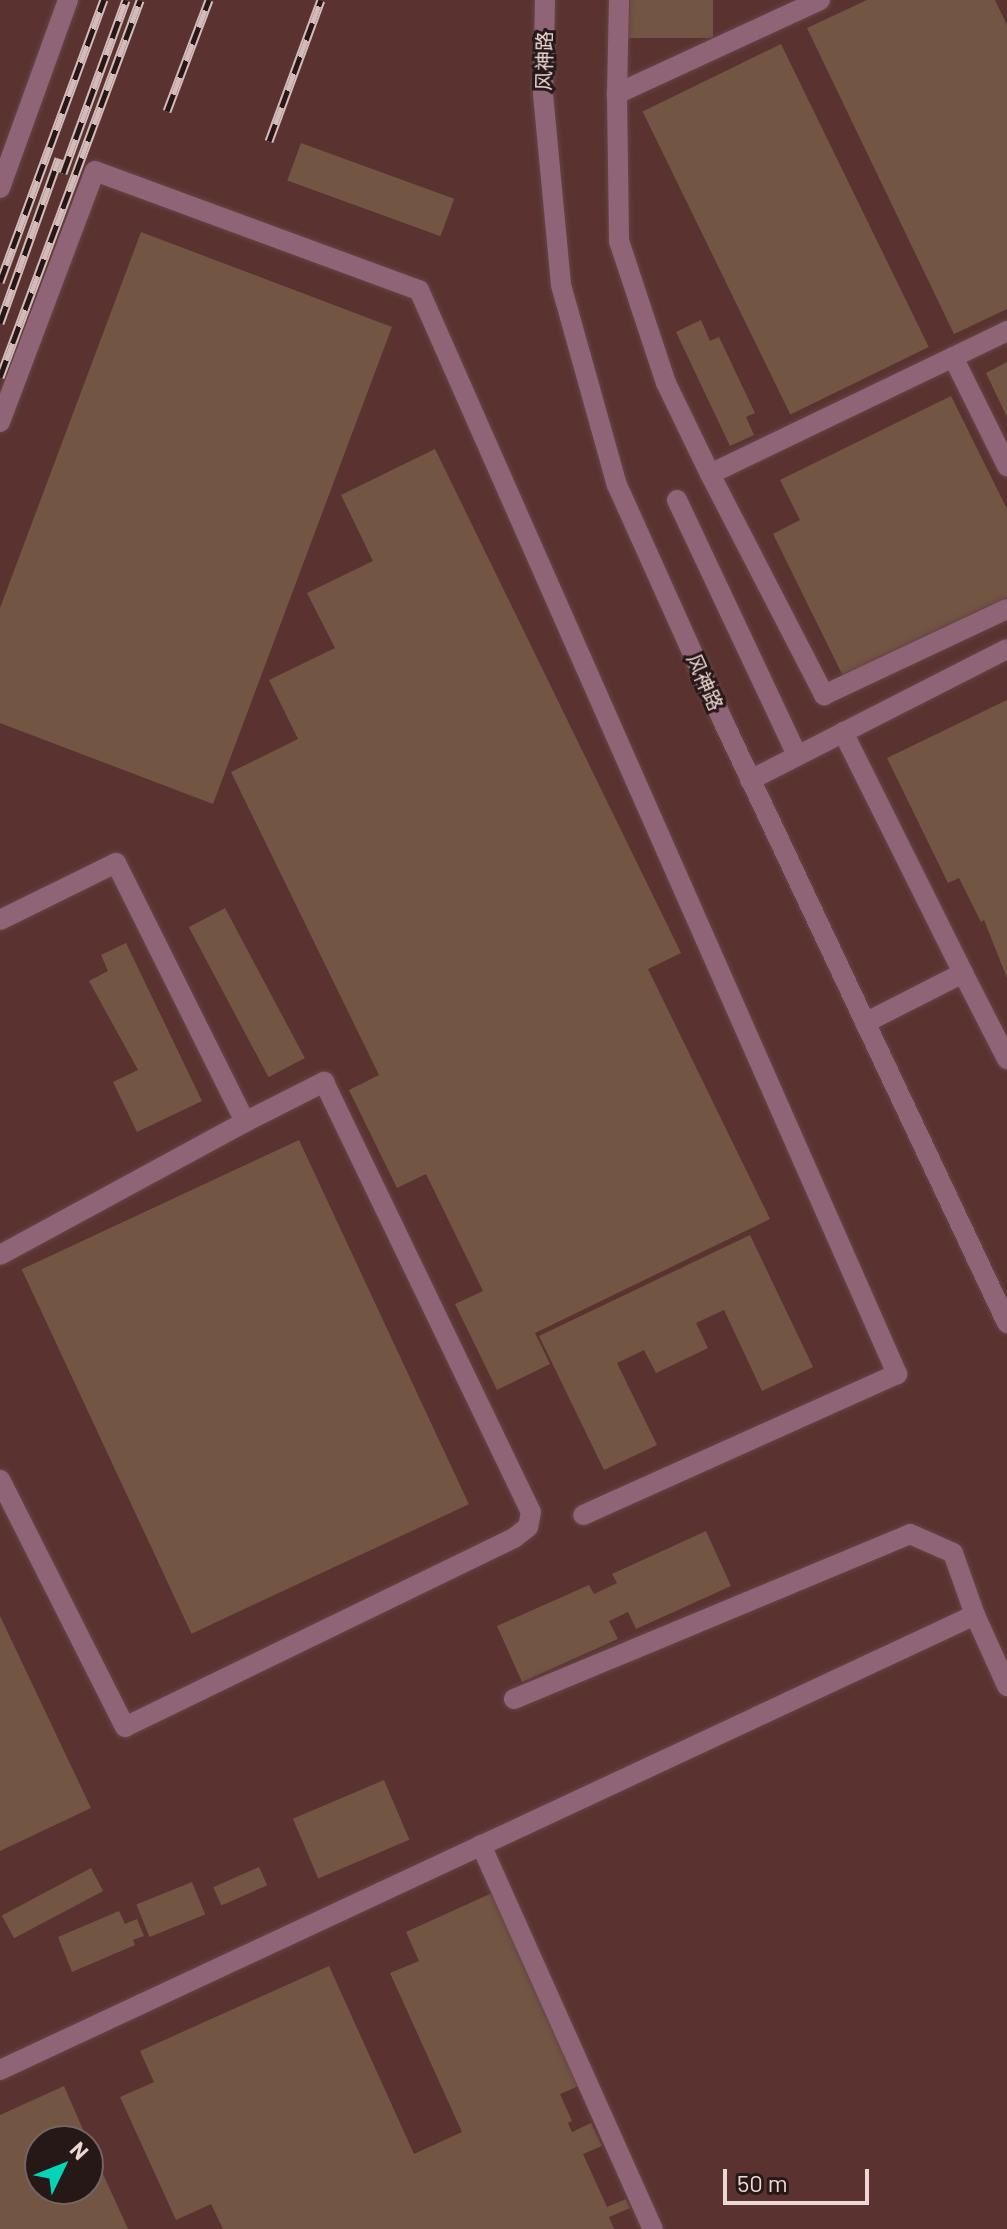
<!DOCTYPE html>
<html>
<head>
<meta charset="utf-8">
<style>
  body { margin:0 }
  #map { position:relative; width:1007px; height:2229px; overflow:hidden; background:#4a2a29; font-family:Barlow,"Noto Sans SC",sans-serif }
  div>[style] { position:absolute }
  .built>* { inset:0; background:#5a3331 }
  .building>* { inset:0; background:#725543; transform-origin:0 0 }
  .roads { filter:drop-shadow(0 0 2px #644645) drop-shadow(0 0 2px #644645) }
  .minor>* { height:20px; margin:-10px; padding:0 10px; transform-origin:10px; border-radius:10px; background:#8f6476 }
  .rail>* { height:9px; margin-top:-4.5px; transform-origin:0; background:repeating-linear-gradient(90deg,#261817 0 18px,#d3bbba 0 36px); box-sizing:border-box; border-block:2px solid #d3bbba }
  span { translate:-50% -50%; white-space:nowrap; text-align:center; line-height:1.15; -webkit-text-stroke:6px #261817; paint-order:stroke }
  .street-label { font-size:20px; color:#edd7d5 }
  .north { position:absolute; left:24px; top:2125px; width:80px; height:80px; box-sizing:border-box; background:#261817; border:2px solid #766463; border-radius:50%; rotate:47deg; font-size:22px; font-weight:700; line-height:32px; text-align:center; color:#edd7d5 }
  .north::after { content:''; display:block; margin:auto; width:28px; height:36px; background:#03d5b6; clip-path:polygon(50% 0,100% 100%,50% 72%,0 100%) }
  .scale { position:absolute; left:723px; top:2169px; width:146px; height:36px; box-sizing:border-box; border:4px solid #edd7d5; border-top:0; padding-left:10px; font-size:24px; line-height:28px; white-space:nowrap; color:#edd7d5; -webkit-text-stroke:6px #261817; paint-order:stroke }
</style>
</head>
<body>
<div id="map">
  <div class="built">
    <i style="clip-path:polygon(evenodd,0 0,1007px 0,1007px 2229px,0 2229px,0 0,40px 2141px,88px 2141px,88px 2189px,40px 2189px,40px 2141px)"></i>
  </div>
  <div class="building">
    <i style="left:623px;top:0;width:90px;height:38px"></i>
    <i style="clip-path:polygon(867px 0,995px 0,1007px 25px,1007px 309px,954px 334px,807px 28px)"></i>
    <i style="left:781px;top:44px;width:337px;height:154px;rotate:64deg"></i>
    <i style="left:301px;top:143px;width:163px;height:40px;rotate:20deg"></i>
    <i style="clip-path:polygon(141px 232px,392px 327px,213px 804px,0 723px,0 608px)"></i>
    <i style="clip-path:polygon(701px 320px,710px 341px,719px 337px,755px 413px,746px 417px,754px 435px,730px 446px,676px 332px)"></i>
    <i style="clip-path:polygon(1007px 362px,1007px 417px,986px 373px)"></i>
    <i style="clip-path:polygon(951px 396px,1007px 509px,1007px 598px,844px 678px,773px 534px,800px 520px,780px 480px)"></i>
    <i style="clip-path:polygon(435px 449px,681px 953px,648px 969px,770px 1219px,535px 1333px,550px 1364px,497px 1390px,455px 1304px,483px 1291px,426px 1174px,397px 1188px,349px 1090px,379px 1075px,231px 772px,298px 739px,269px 680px,335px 648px,307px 593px,373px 561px,341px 495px)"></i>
    <i style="clip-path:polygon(1007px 700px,1007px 978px,984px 920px,981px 922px,959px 878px,948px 883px,887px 758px)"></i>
    <i style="left:225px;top:908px;width:170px;height:41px;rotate:62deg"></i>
    <i style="clip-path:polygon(126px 943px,202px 1101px,137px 1132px,113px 1082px,138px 1070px,89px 981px,108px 971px,101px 955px)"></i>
    <i style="left:299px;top:1140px;width:402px;height:306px;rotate:65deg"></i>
    <i style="clip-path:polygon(750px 1235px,813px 1367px,762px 1391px,724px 1310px,696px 1323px,708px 1348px,656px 1373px,644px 1350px,617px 1363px,657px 1445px,604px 1470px,539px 1336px)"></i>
    <i style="clip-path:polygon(706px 1531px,731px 1586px,636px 1629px,628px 1612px,609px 1621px,618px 1639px,522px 1682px,497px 1626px,589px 1585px,594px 1594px,617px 1583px,612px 1574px)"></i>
    <i style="clip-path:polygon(0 1616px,91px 1808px,0 1851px)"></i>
    <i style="left:384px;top:1780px;width:65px;height:99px;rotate:67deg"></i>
    <i style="left:259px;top:1867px;width:20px;height:50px;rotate:66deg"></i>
    <i style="left:91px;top:1868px;width:26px;height:101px;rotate:62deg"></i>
    <i style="left:192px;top:1882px;width:35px;height:60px;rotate:68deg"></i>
    <i style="clip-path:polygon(492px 1893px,579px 2086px,560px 2094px,572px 2121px,568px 2123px,572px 2132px,591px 2123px,602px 2146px,583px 2154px,607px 2207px,626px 2199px,630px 2208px,609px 2217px,614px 2229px,223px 2229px,211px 2204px,176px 2220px,120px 2097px,154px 2082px,140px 2051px,329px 1966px,414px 2154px,462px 2132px,390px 1973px,419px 1961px,406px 1932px)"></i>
    <i style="clip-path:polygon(119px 1911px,125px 1924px,137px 1919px,144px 1936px,133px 1940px,135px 1945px,72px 1972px,58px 1937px)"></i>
    <i style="clip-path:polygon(evenodd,64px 2086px,88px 2141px,128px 2229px,0 2229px,0 2115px,64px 2086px,40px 2141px,88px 2141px,88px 2189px,40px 2189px,40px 2141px)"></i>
  </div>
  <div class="roads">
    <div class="minor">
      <i style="left:545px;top:0;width:94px;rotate:91.2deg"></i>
      <i style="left:543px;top:94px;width:192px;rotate:84.6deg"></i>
      <i style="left:561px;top:285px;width:208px;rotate:74.4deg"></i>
      <i style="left:617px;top:485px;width:259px;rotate:65.8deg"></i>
      <i style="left:723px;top:721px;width:666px;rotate:64.74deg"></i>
      <i style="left:820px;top:0;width:224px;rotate:155.2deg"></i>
      <i style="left:617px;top:94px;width:147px;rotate:89.2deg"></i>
      <i style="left:619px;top:241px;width:150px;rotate:71.7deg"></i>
      <i style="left:666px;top:383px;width:101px;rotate:64.2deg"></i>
      <i style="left:710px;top:474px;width:330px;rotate:-25.7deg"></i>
      <i style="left:617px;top:94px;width:94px;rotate:-88.8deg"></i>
      <i style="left:0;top:188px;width:200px;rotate:-70.1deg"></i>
      <i style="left:953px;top:357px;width:122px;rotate:63.6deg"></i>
      <i style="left:0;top:422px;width:268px;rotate:-69.3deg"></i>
      <i style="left:95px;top:171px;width:345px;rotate:20.2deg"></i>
      <i style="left:419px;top:290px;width:1185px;rotate:66.2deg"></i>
      <i style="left:897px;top:1374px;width:344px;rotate:155.8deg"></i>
      <i style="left:710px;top:474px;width:249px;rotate:62.7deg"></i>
      <i style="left:824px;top:695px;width:202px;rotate:-25.2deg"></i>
      <i style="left:677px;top:500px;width:282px;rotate:64.8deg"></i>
      <i style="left:843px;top:732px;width:269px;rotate:63.5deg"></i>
      <i style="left:963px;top:973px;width:110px;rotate:153deg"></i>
      <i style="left:750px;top:780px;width:288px;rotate:-27deg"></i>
      <i style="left:0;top:920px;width:129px;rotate:-26.2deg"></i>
      <i style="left:116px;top:863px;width:289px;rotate:63.5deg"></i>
      <i style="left:245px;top:1122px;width:89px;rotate:-26.9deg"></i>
      <i style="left:324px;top:1082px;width:477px;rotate:64.3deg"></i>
      <i style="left:531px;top:1512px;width:15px;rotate:101deg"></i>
      <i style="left:528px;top:1527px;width:18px;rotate:142deg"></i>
      <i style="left:514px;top:1538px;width:432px;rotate:154.1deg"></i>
      <i style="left:125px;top:1727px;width:277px;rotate:-116.8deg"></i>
      <i style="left:963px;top:973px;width:97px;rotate:62.9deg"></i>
      <i style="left:0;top:1255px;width:279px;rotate:-28.5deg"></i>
      <i style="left:514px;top:1699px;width:429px;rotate:-22.6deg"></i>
      <i style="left:910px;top:1534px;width:47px;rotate:23.8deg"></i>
      <i style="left:953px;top:1553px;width:66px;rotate:70.5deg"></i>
      <i style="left:481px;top:1845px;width:421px;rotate:65.9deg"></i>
      <i style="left:0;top:2070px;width:1076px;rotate:-25.02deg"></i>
      <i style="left:975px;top:1615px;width:78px;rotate:65.7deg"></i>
    </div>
  </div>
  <div class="rail">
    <i style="left:167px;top:111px;width:119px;rotate:-69.3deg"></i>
    <i style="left:269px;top:141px;width:150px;rotate:-69.8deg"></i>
    <i style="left:63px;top:173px;width:184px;rotate:-70deg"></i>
    <i style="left:0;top:282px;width:301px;rotate:-69.8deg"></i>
    <i style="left:0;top:323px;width:175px;rotate:-70.3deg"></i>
    <i style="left:0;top:377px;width:402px;rotate:-69.6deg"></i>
  </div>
  <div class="street-label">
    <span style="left:544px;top:61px;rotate:-89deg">风神路</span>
    <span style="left:705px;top:682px;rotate:66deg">风神路</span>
  </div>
  <div class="north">N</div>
  <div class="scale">50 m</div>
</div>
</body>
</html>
